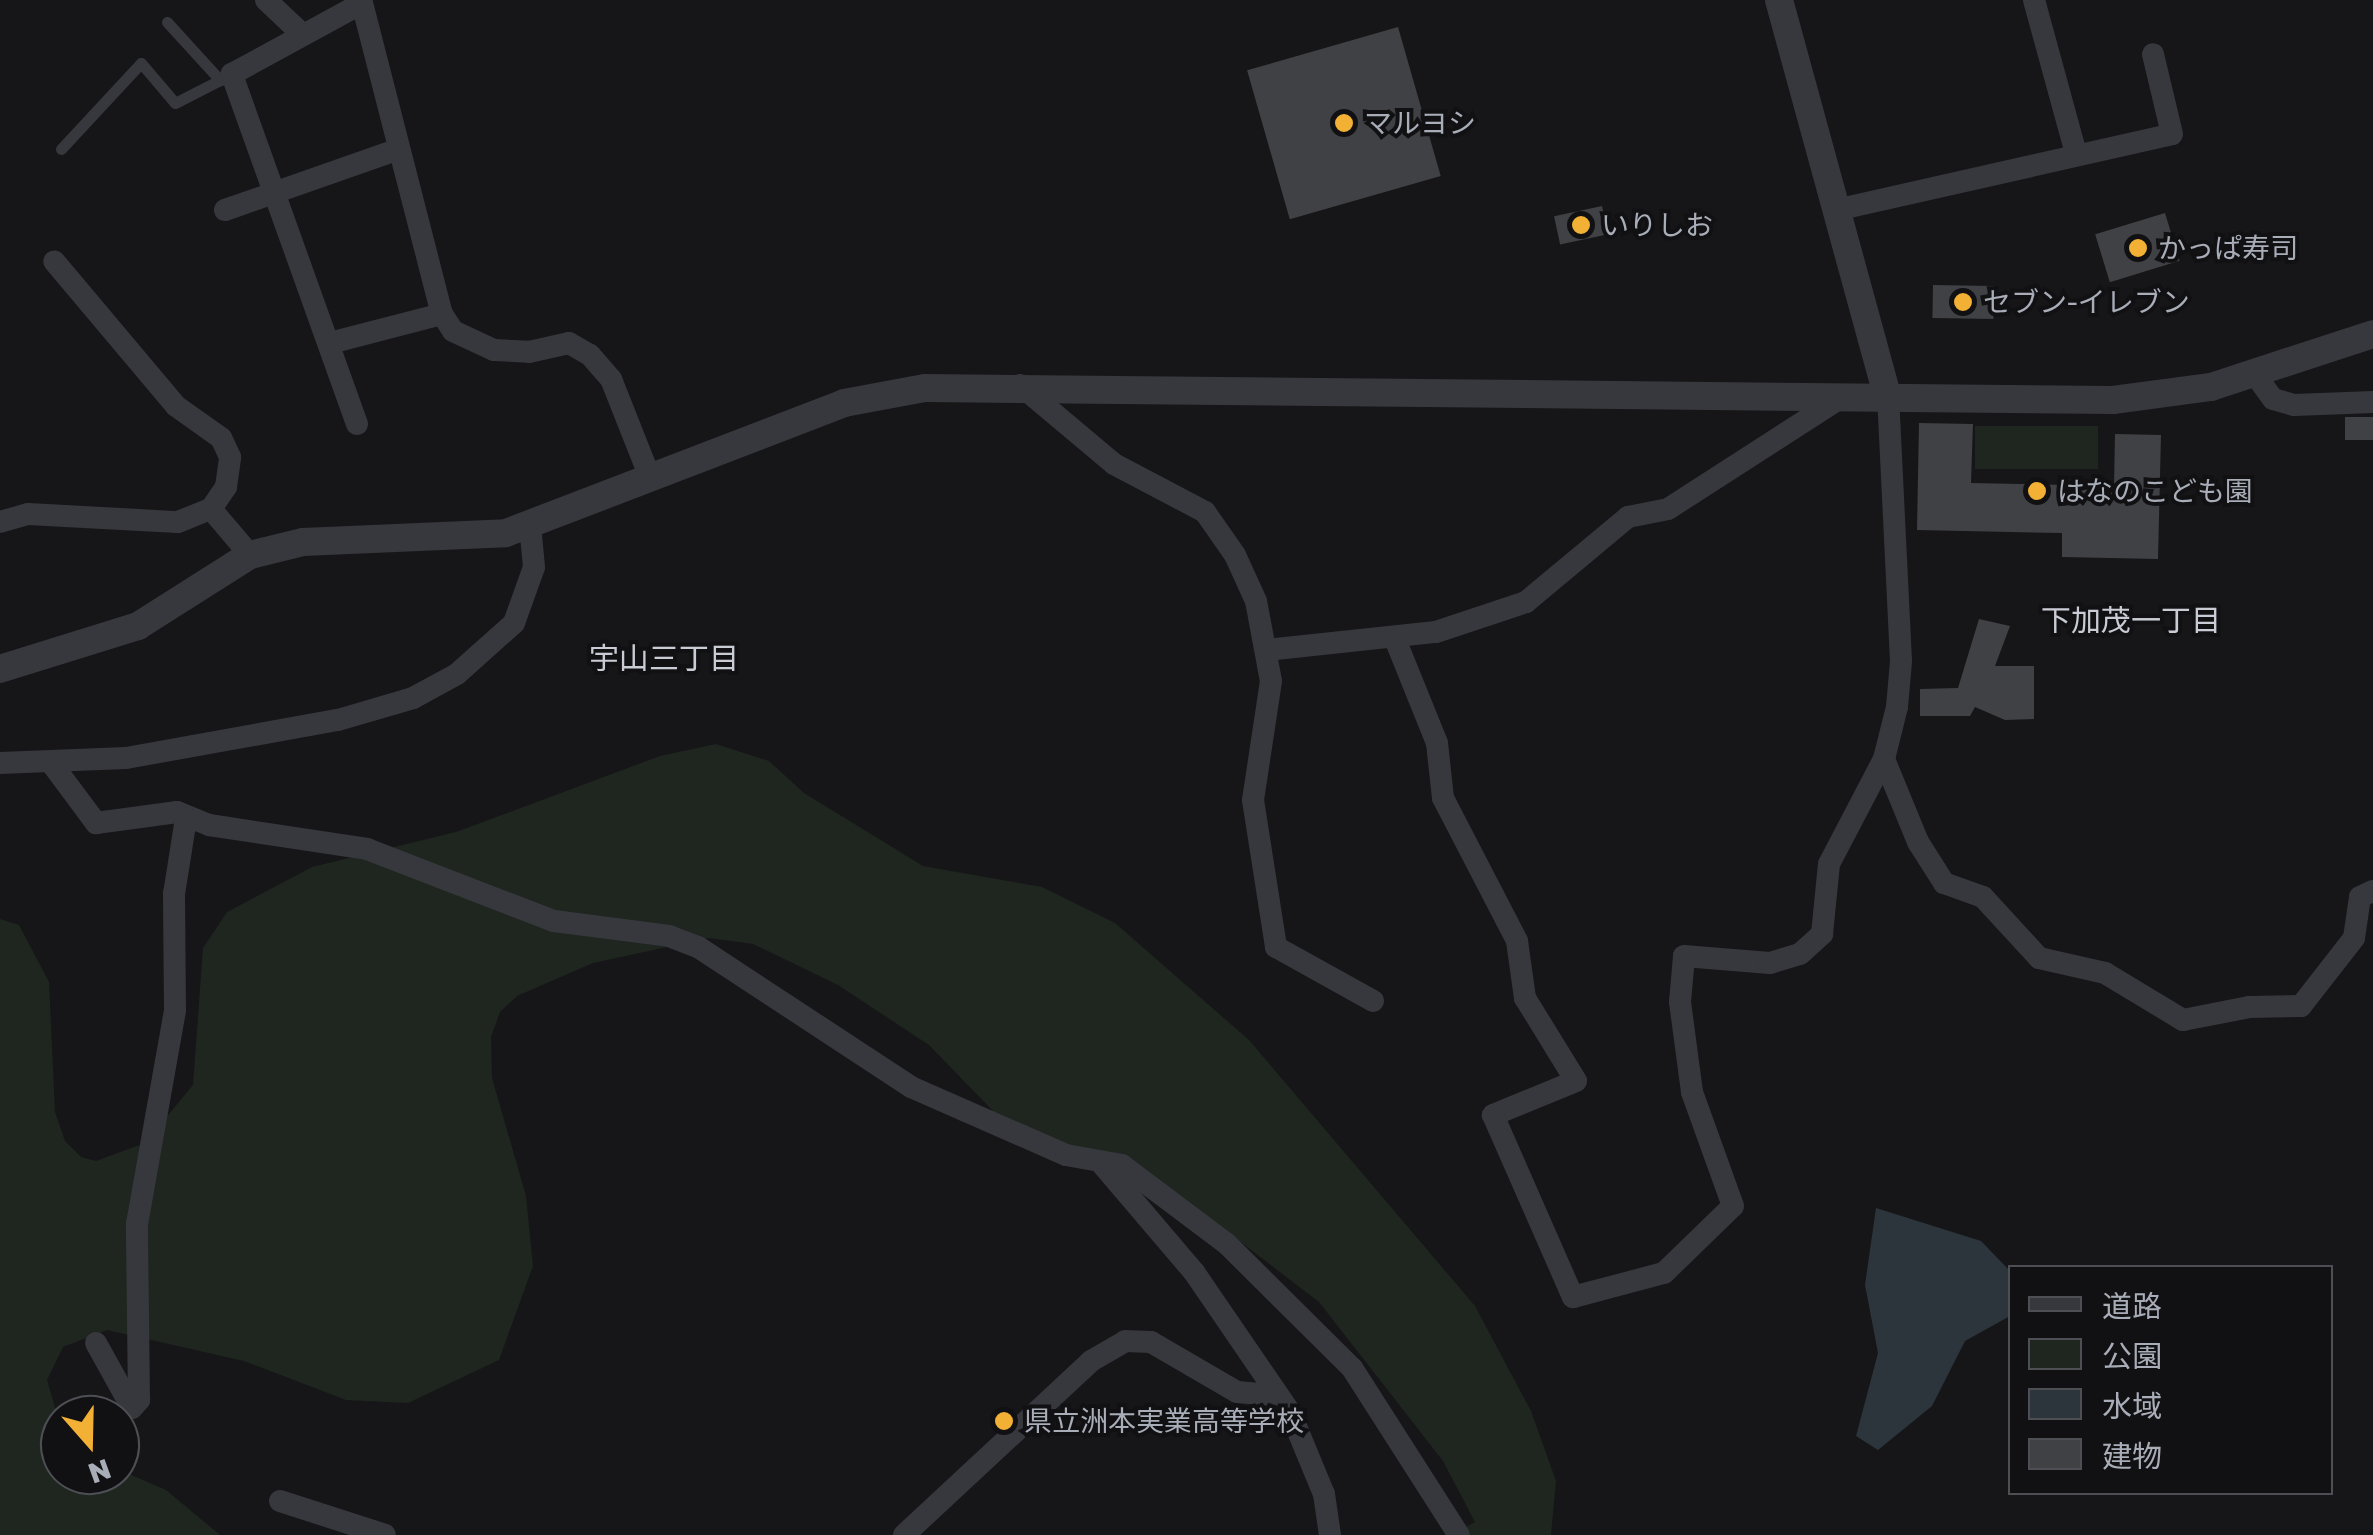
<!DOCTYPE html>
<html>
<head>
<meta charset="utf-8">
<style>
  body { margin:0 }
  #map { position:relative; width:2373px; height:1535px; overflow:hidden; background:#161618; font-family:"Golos Text","Noto Sans JP",sans-serif }
  div>[style] { position:absolute }
  .green>* { inset:0; background:#1e261f; transform-origin:0 0 }
  .water>* { inset:0; background:#2c353c }
  .building>* { inset:0; background:#404145; transform-origin:0 0 }
  .service>* { height:11px; margin:-5.5px; padding:0 5.5px; transform-origin:5.5px; border-radius:5.5px; background:#37383d }
  .minor>* { height:22px; margin:-11px; padding:0 11px; transform-origin:11px; border-radius:11px; background:#37383d }
  .tertiary>* { height:28px; margin:-14px; padding:0 14px; transform-origin:14px; border-radius:14px; background:#37383d }
  .dots>* { width:28px; height:28px; translate:-50% -50%; box-sizing:border-box; border:5px solid #111113; border-radius:50% }
  span { translate:-50% -50%; white-space:nowrap; text-align:center; line-height:1.15; -webkit-text-stroke:8px #111113; paint-order:stroke }
  .poi-label { font-size:28px; color:#a8adb8 }
  .left { translate:0 -50%; text-align:left }
  .neighbourhood-label { font-size:30px; color:#c9ccd4 }
  .legend { position:absolute; left:2008px; top:1265px; width:325px; height:230px; box-sizing:border-box; background:#111113; border:2px solid #4d4f55; margin:0; padding:12px 18px; list-style:none; font-size:30px; color:#a8adb8 }
  .legend li { display:flex; align-items:center; gap:20px; height:50px }
  .legend b { width:50px; border:2px solid #4d4f55 }
  .north { position:absolute; left:40px; top:1395px; width:100px; height:100px; box-sizing:border-box; background:#111113; border:2px solid #4d4f55; border-radius:50%; rotate:160deg; font-size:28px; font-weight:700; line-height:40px; text-align:center; color:#a8adb8 }
  .north::after { content:''; display:block; margin:auto; width:35px; height:45px; background:#f2b134; clip-path:polygon(50% 0,100% 100%,50% 72%,0 100%) }
</style>
</head>
<body>
<div id="map">
  <div class="green">
    <i style="left:1975px;top:426px;width:123px;height:43px"></i>
    <i style="clip-path:polygon(716px 744px,769px 761px,804px 793px,923px 866px,1042px 887px,1115px 923px,1249px 1040px,1475px 1306px,1531px 1411px,1556px 1481px,1551px 1535px,1451px 1535px,1475px 1522px,1443px 1461px,1319px 1302px,1127px 1155px,1064px 1145px,994px 1112px,929px 1045px,838px 985px,753px 944px,709px 938px,593px 963px,517px 996px,500px 1012px,491px 1037px,492px 1078px,526px 1196px,533px 1266px,499px 1360px,408px 1403px,346px 1400px,244px 1361px,107px 1330px,63px 1347px,47px 1380px,60px 1424px,60px 1475px,120px 1475px,120px 1470px,166px 1490px,220px 1535px,0 1535px,0 919px,19px 925px,49px 982px,55px 1112px,65px 1141px,81px 1157px,96px 1161px,145px 1143px,193px 1085px,203px 948px,227px 912px,312px 867px,456px 832px,660px 756px)"></i>
  </div>
  <div class="water">
    <i style="clip-path:polygon(1876px 1208px,1981px 1241px,2010px 1271px,2010px 1316px,1965px 1341px,1932px 1406px,1878px 1450px,1856px 1436px,1878px 1353px,1865px 1285px)"></i>
  </div>
  <div class="building">
    <i style="left:1398px;top:27px;width:155px;height:157px;rotate:74deg"></i>
    <i style="left:1602px;top:206px;width:29px;height:49px;rotate:78deg"></i>
    <i style="left:2165px;top:213px;width:50px;height:73px;rotate:73deg"></i>
    <i style="left:1933px;top:285px;width:61px;height:33px;rotate:1deg"></i>
    <i style="left:2373px;top:417px;width:23px;height:28px;rotate:90deg"></i>
    <i style="clip-path:polygon(1919px 423px,1973px 424px,1971px 483px,2114px 486px,2115px 434px,2161px 435px,2158px 559px,2062px 557px,2062px 533px,1917px 530px)"></i>
    <i style="clip-path:polygon(1979px 619px,2010px 626px,1995px 666px,2034px 666px,2034px 719px,2005px 720px,1975px 707px,1970px 716px,1920px 716px,1920px 689px,1958px 688px)"></i>
  </div>
  <div class="service">
    <i style="left:167px;top:22px;width:79px;rotate:47.6deg"></i>
    <i style="left:61px;top:149px;width:117px;rotate:-47.1deg"></i>
    <i style="left:141px;top:63px;width:52px;rotate:49.6deg"></i>
    <i style="left:175px;top:103px;width:64px;rotate:-27deg"></i>
  </div>
  <div class="minor">
    <i style="left:266px;top:0;width:51px;rotate:43.4deg"></i>
    <i style="left:2034px;top:0;width:160px;rotate:74.7deg"></i>
    <i style="left:225px;top:210px;width:184px;rotate:-19.3deg"></i>
    <i style="left:1836px;top:210px;width:344px;rotate:-12.7deg"></i>
    <i style="left:2172px;top:134px;width:82px;rotate:-103.4deg"></i>
    <i style="left:330px;top:343px;width:116px;rotate:-14.5deg"></i>
    <i style="left:2254px;top:373px;width:32px;rotate:54deg"></i>
    <i style="left:2273px;top:399px;width:22px;rotate:16deg"></i>
    <i style="left:2294px;top:405px;width:79px;rotate:-2.2deg"></i>
    <i style="left:1020px;top:385px;width:123px;rotate:40deg"></i>
    <i style="left:1114px;top:464px;width:103px;rotate:27.8deg"></i>
    <i style="left:1205px;top:512px;width:52px;rotate:55.1deg"></i>
    <i style="left:1235px;top:555px;width:51px;rotate:65.5deg"></i>
    <i style="left:1256px;top:601px;width:81px;rotate:79.4deg"></i>
    <i style="left:1271px;top:681px;width:120px;rotate:98.6deg"></i>
    <i style="left:1253px;top:800px;width:149px;rotate:81.1deg"></i>
    <i style="left:1276px;top:947px;width:111px;rotate:29.1deg"></i>
    <i style="left:357px;top:424px;width:372px;rotate:-109.7deg"></i>
    <i style="left:232px;top:74px;width:148px;rotate:-28.6deg"></i>
    <i style="left:362px;top:3px;width:321px;rotate:75.6deg"></i>
    <i style="left:442px;top:314px;width:20px;rotate:57deg"></i>
    <i style="left:453px;top:331px;width:45px;rotate:24.9deg"></i>
    <i style="left:494px;top:350px;width:35px;rotate:3deg"></i>
    <i style="left:529px;top:352px;width:41px;rotate:-12.7deg"></i>
    <i style="left:569px;top:343px;width:24px;rotate:30deg"></i>
    <i style="left:590px;top:355px;width:32px;rotate:49deg"></i>
    <i style="left:611px;top:379px;width:103px;rotate:68.4deg"></i>
    <i style="left:211px;top:509px;width:60px;rotate:49.7deg"></i>
    <i style="left:0;top:522px;width:29px;rotate:-16deg"></i>
    <i style="left:28px;top:514px;width:150px;rotate:3.1deg"></i>
    <i style="left:178px;top:522px;width:35px;rotate:-22deg"></i>
    <i style="left:211px;top:509px;width:27px;rotate:-56deg"></i>
    <i style="left:226px;top:487px;width:30px;rotate:-82deg"></i>
    <i style="left:230px;top:457px;width:21px;rotate:-115deg"></i>
    <i style="left:221px;top:438px;width:55px;rotate:-144.6deg"></i>
    <i style="left:176px;top:406px;width:189px;rotate:-130.1deg"></i>
    <i style="left:1395px;top:639px;width:112px;rotate:68deg"></i>
    <i style="left:1437px;top:743px;width:55px;rotate:83.8deg"></i>
    <i style="left:1443px;top:798px;width:161px;rotate:62.6deg"></i>
    <i style="left:1517px;top:941px;width:58px;rotate:82deg"></i>
    <i style="left:1525px;top:998px;width:97px;rotate:58.4deg"></i>
    <i style="left:1576px;top:1081px;width:90px;rotate:157.7deg"></i>
    <i style="left:1493px;top:1115px;width:199px;rotate:66.3deg"></i>
    <i style="left:1573px;top:1297px;width:94px;rotate:-14.8deg"></i>
    <i style="left:1664px;top:1273px;width:96px;rotate:-44.2deg"></i>
    <i style="left:1733px;top:1206px;width:121px;rotate:-109.8deg"></i>
    <i style="left:1692px;top:1092px;width:91px;rotate:-97.6deg"></i>
    <i style="left:1680px;top:1002px;width:46px;rotate:-85deg"></i>
    <i style="left:1684px;top:956px;width:86px;rotate:4.7deg"></i>
    <i style="left:1770px;top:963px;width:31px;rotate:-17deg"></i>
    <i style="left:1800px;top:954px;width:30px;rotate:-42deg"></i>
    <i style="left:1822px;top:934px;width:70px;rotate:-84.3deg"></i>
    <i style="left:1829px;top:864px;width:119px;rotate:-62.4deg"></i>
    <i style="left:1884px;top:759px;width:54px;rotate:-76deg"></i>
    <i style="left:1897px;top:707px;width:46px;rotate:-85deg"></i>
    <i style="left:1901px;top:661px;width:262px;rotate:-92.8deg"></i>
    <i style="left:1267px;top:650px;width:170px;rotate:-6.1deg"></i>
    <i style="left:1436px;top:632px;width:95px;rotate:-18.4deg"></i>
    <i style="left:1526px;top:602px;width:133px;rotate:-39.8deg"></i>
    <i style="left:1628px;top:517px;width:41px;rotate:-11.3deg"></i>
    <i style="left:1668px;top:509px;width:205px;rotate:-32.8deg"></i>
    <i style="left:1884px;top:759px;width:90px;rotate:67.7deg"></i>
    <i style="left:1918px;top:842px;width:49px;rotate:57.6deg"></i>
    <i style="left:1944px;top:883px;width:41px;rotate:19.7deg"></i>
    <i style="left:1983px;top:897px;width:83px;rotate:47.4deg"></i>
    <i style="left:2039px;top:958px;width:68px;rotate:12.8deg"></i>
    <i style="left:2105px;top:973px;width:91px;rotate:31.1deg"></i>
    <i style="left:2183px;top:1020px;width:67px;rotate:-11.1deg"></i>
    <i style="left:2249px;top:1007px;width:52px;rotate:-1.1deg"></i>
    <i style="left:2301px;top:1006px;width:86px;rotate:-52.1deg"></i>
    <i style="left:2354px;top:938px;width:41px;rotate:-81.7deg"></i>
    <i style="left:2360px;top:897px;width:14px;rotate:-25deg"></i>
    <i style="left:0;top:763px;width:126px;rotate:-2.3deg"></i>
    <i style="left:126px;top:758px;width:215px;rotate:-10.2deg"></i>
    <i style="left:338px;top:720px;width:78px;rotate:-16.3deg"></i>
    <i style="left:413px;top:698px;width:50px;rotate:-28.6deg"></i>
    <i style="left:457px;top:674px;width:76px;rotate:-41.8deg"></i>
    <i style="left:514px;top:623px;width:59px;rotate:-70.3deg"></i>
    <i style="left:534px;top:567px;width:42px;rotate:-95.4deg"></i>
    <i style="left:52px;top:764px;width:74px;rotate:53.3deg"></i>
    <i style="left:96px;top:823px;width:82px;rotate:-7.7deg"></i>
    <i style="left:177px;top:812px;width:35px;rotate:22deg"></i>
    <i style="left:209px;top:825px;width:160px;rotate:8.6deg"></i>
    <i style="left:367px;top:849px;width:200px;rotate:21.1deg"></i>
    <i style="left:554px;top:921px;width:116px;rotate:7.4deg"></i>
    <i style="left:669px;top:936px;width:31px;rotate:21deg"></i>
    <i style="left:698px;top:947px;width:255px;rotate:33.3deg"></i>
    <i style="left:911px;top:1087px;width:169px;rotate:23.7deg"></i>
    <i style="left:1066px;top:1155px;width:57px;rotate:10.1deg"></i>
    <i style="left:1122px;top:1165px;width:131px;rotate:37deg"></i>
    <i style="left:1227px;top:1244px;width:176px;rotate:44.8deg"></i>
    <i style="left:1352px;top:1368px;width:198px;rotate:57.4deg"></i>
    <i style="left:1102px;top:1164px;width:142px;rotate:49.6deg"></i>
    <i style="left:1194px;top:1272px;width:170px;rotate:55.6deg"></i>
    <i style="left:1290px;top:1412px;width:89px;rotate:67.5deg"></i>
    <i style="left:1324px;top:1494px;width:41px;rotate:81.7deg"></i>
    <i style="left:96px;top:1343px;width:74px;rotate:61deg"></i>
    <i style="left:132px;top:1408px;width:11px;rotate:-49deg"></i>
    <i style="left:139px;top:1400px;width:176px;rotate:-90.7deg"></i>
    <i style="left:137px;top:1224px;width:217px;rotate:-79.9deg"></i>
    <i style="left:175px;top:1010px;width:116px;rotate:-90.5deg"></i>
    <i style="left:174px;top:894px;width:77px;rotate:-81deg"></i>
    <i style="left:280px;top:1501px;width:110px;rotate:17.9deg"></i>
    <i style="left:904px;top:1535px;width:255px;rotate:-42.9deg"></i>
    <i style="left:1091px;top:1361px;width:39px;rotate:-30deg"></i>
    <i style="left:1125px;top:1341px;width:26px;rotate:2deg"></i>
    <i style="left:1151px;top:1342px;width:99px;rotate:30.2deg"></i>
    <i style="left:1237px;top:1392px;width:37px;rotate:5deg"></i>
  </div>
  <div class="tertiary">
    <i style="left:1779px;top:0;width:414px;rotate:74.7deg"></i>
    <i style="left:0;top:669px;width:145px;rotate:-17.3deg"></i>
    <i style="left:138px;top:626px;width:133px;rotate:-32.4deg"></i>
    <i style="left:250px;top:555px;width:55px;rotate:-13.8deg"></i>
    <i style="left:303px;top:542px;width:203px;rotate:-2.5deg"></i>
    <i style="left:506px;top:533px;width:362px;rotate:-21deg"></i>
    <i style="left:844px;top:403px;width:82px;rotate:-10.5deg"></i>
    <i style="left:925px;top:388px;width:1188px;rotate:0.58deg"></i>
    <i style="left:2113px;top:400px;width:99px;rotate:-7.6deg"></i>
    <i style="left:2211px;top:387px;width:170px;rotate:-18.1deg"></i>
  </div>
  <div class="dots">
    <i style="left:1344px;top:123px;background:#f2b134"></i>
    <i style="left:1581px;top:225px;background:#f2b134"></i>
    <i style="left:2138px;top:248px;background:#f2b134"></i>
    <i style="left:1963px;top:302px;background:#f2b134"></i>
    <i style="left:2037px;top:491px;background:#f2b134"></i>
    <i style="left:1004px;top:1421px;background:#f2b134"></i>
  </div>
  <div class="poi-label">
    <span class="left" style="left:1364px;top:123px">マルヨシ</span>
    <span class="left" style="left:1601px;top:225px">いりしお</span>
    <span class="left" style="left:2158px;top:248px">かっぱ寿司</span>
    <span class="left" style="left:1983px;top:302px">セブン-イレブン</span>
    <span class="left" style="left:2057px;top:491px">はなのこども園</span>
    <span class="left" style="left:1024px;top:1421px">県立洲本実業高等学校</span>
  </div>
  <div class="neighbourhood-label">
    <span style="left:2131px;top:620px">下加茂一丁目</span>
    <span style="left:664px;top:658px">宇山三丁目</span>
  </div>
  <ul class="legend">
  <li><b style="height:12px;background:#37383d"></b>道路</li>
  <li><b style="height:28px;background:#1e261f"></b>公園</li>
  <li><b style="height:28px;background:#2c353c"></b>水域</li>
  <li><b style="height:28px;background:#404145"></b>建物</li>
  </ul>
  <div class="north">N</div>
</div>
</body>
</html>
